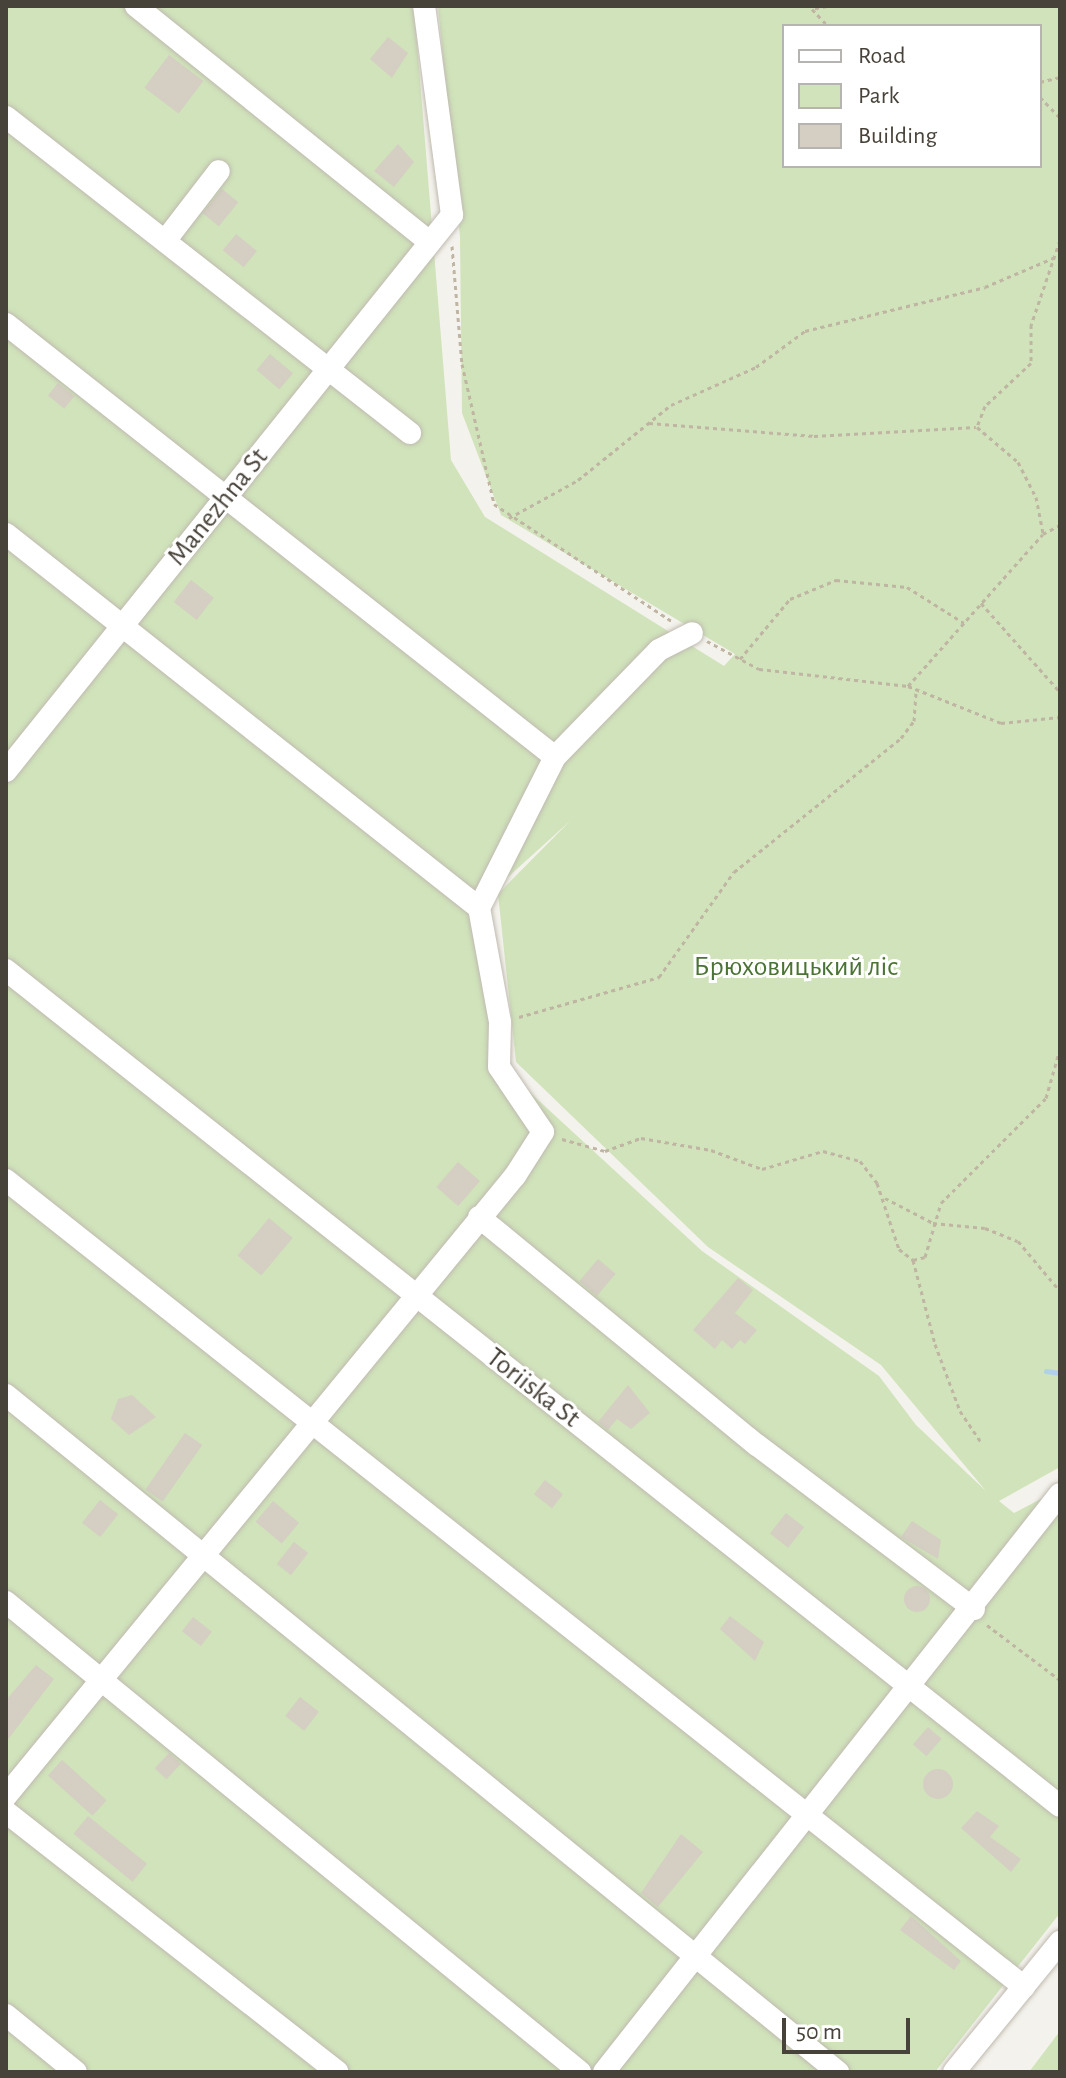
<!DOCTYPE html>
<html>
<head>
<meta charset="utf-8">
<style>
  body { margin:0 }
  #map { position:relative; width:1066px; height:2078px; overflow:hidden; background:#f4f2ec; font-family:"Alegreya Sans",sans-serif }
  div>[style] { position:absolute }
  .green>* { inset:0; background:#d0e3ba }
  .stream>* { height:5px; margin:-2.5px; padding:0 2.5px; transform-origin:2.5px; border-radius:2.5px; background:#b0d1e9 }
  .building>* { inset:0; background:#d5cec3; transform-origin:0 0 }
  .round { border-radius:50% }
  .path>* { height:3px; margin-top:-1.5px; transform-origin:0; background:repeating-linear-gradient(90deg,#bfb5a2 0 4px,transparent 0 8px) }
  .roads { filter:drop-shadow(0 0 2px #bfbab0) drop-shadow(0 0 2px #bfbab0) }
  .minor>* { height:22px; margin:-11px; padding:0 11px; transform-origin:11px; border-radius:11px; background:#fff }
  span { translate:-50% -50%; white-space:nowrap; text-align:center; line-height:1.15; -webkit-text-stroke:6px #fff; paint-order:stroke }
  .street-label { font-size:28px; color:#48433a }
  .park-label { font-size:28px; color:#4b7434 }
  .frame { position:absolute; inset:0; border:8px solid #48433a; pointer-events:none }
  .legend { position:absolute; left:782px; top:24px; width:260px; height:144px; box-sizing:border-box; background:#fff; border:2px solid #b6b4b0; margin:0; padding:10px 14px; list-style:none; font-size:24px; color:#48433a }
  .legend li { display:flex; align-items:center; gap:16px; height:40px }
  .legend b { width:40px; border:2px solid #b6b4b0 }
  .scale { position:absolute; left:782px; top:2018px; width:128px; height:36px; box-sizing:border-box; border:4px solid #48433a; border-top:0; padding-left:10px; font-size:24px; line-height:28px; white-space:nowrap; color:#48433a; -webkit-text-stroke:6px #fff; paint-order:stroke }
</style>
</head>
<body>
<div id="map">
  <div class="green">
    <i style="clip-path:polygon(evenodd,6px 6px,414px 6px,451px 460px,485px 517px,724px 666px,735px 654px,501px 515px,462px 413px,460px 237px,438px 6px,1060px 6px,1060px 1467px,999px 1501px,1014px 1513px,1060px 1489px,1060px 1913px,935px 2072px,6px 2072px,6px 6px,784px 26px,1040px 26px,1040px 166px,784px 166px,784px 26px,6px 6px,570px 821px,498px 894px,516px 1062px,708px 1247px,881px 1365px,986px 1491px,916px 1425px,879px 1376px,702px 1251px,511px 1075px,489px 894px,570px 821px)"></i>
    <i style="clip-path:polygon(1060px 2031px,1060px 2072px,1029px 2072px)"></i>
  </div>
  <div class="stream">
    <i style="left:1046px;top:1371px;width:14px;rotate:8deg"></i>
  </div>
  <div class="building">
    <i style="clip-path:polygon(388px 37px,408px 53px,392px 78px,370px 59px)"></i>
    <i style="left:169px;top:55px;width:43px;height:41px;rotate:37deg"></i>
    <i style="clip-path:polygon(398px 144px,414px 162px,394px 187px,374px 171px)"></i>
    <i style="left:222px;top:189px;width:21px;height:31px;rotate:39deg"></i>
    <i style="left:236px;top:234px;width:27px;height:21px;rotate:39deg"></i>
    <i style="left:270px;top:354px;width:30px;height:21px;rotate:40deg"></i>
    <i style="left:58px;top:383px;width:21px;height:16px;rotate:39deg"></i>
    <i style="left:191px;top:580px;width:29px;height:28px;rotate:38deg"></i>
    <i style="left:458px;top:1162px;width:29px;height:33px;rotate:41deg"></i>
    <i style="left:269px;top:1218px;width:31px;height:49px;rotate:40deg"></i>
    <i style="left:598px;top:1259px;width:23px;height:29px;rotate:40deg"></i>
    <i style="clip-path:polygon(738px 1278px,753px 1290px,735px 1313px,757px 1330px,745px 1344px,740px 1340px,732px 1349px,722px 1340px,715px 1349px,693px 1330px)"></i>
    <i style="clip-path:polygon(628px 1385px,650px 1413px,631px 1429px,617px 1419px,608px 1430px,598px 1422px)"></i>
    <i style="clip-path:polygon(132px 1395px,156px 1417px,129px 1435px,111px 1419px,118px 1399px)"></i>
    <i style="left:185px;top:1433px;width:21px;height:69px;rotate:35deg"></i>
    <i style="left:545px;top:1480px;width:23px;height:18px;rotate:38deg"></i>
    <i style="left:100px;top:1500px;width:23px;height:29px;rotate:38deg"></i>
    <i style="left:273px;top:1501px;width:34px;height:27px;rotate:40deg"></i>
    <i style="left:786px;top:1513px;width:23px;height:26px;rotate:38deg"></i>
    <i style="clip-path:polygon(912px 1521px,941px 1540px,938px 1559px,901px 1537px)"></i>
    <i style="left:294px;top:1542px;width:18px;height:28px;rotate:38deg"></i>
    <i class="round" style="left:904px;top:1586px;width:26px;height:26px"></i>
    <i style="clip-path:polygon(730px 1616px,764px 1642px,755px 1661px,720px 1629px)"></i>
    <i style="left:193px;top:1617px;width:24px;height:18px;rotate:38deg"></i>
    <i style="clip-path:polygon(36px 1665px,54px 1679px,6px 1742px,6px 1700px)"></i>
    <i style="left:300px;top:1697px;width:24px;height:24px;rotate:38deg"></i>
    <i style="left:928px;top:1727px;width:18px;height:23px;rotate:41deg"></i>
    <i style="left:169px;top:1753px;width:16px;height:21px;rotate:43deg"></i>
    <i style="left:62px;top:1760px;width:60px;height:21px;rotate:42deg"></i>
    <i class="round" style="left:923px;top:1769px;width:30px;height:30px"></i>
    <i style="clip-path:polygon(977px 1811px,999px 1826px,990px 1837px,1021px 1859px,1011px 1872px,961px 1828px)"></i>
    <i style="left:88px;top:1816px;width:76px;height:23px;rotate:39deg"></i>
    <i style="clip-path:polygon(681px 1834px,703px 1852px,658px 1907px,641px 1893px)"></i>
    <i style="clip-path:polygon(911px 1916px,961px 1961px,954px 1970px,900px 1930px)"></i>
  </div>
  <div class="path">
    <i style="left:827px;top:6px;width:15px;rotate:169deg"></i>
    <i style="left:812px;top:9px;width:23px;rotate:47deg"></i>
    <i style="left:1040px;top:82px;width:21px;rotate:-14deg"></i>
    <i style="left:1040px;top:97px;width:29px;rotate:46deg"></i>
    <i style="left:1060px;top:240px;width:90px;rotate:108.8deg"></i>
    <i style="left:1031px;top:325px;width:38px;rotate:90deg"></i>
    <i style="left:1031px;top:363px;width:63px;rotate:136.9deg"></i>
    <i style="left:985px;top:406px;width:22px;rotate:111deg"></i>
    <i style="left:977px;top:427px;width:54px;rotate:40.5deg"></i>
    <i style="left:1018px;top:462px;width:39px;rotate:63deg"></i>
    <i style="left:1036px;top:497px;width:38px;rotate:79deg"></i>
    <i style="left:1043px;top:534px;width:19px;rotate:-28deg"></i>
    <i style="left:452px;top:246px;width:118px;rotate:85.2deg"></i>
    <i style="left:462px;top:364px;width:144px;rotate:77.1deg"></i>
    <i style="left:494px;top:504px;width:214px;rotate:33.4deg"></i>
    <i style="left:649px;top:423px;width:166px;rotate:4.5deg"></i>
    <i style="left:814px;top:436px;width:162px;rotate:-3.2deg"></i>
    <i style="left:509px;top:518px;width:79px;rotate:-28.8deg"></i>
    <i style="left:578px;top:480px;width:119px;rotate:-38.9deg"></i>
    <i style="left:671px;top:405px;width:93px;rotate:-24.1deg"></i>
    <i style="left:756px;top:367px;width:61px;rotate:-36.3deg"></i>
    <i style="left:805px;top:331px;width:185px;rotate:-13.7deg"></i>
    <i style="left:985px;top:287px;width:82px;rotate:-23.1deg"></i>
    <i style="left:981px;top:603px;width:119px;rotate:48.4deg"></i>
    <i style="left:707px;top:641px;width:59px;rotate:28.3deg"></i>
    <i style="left:759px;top:669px;width:150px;rotate:6.5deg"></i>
    <i style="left:908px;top:686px;width:100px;rotate:21.7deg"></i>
    <i style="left:1001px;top:723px;width:59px;rotate:-5.8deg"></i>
    <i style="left:740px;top:659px;width:78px;rotate:-50.2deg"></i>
    <i style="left:790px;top:599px;width:50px;rotate:-22.4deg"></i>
    <i style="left:836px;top:580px;width:71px;rotate:5.6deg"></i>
    <i style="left:907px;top:587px;width:67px;rotate:32.3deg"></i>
    <i style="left:908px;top:686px;width:203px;rotate:-48.4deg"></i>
    <i style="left:519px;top:1017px;width:146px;rotate:-15.9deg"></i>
    <i style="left:659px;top:977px;width:129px;rotate:-54.5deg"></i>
    <i style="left:734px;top:872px;width:214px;rotate:-38.7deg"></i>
    <i style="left:901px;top:738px;width:21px;rotate:-53deg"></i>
    <i style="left:914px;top:721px;width:31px;rotate:-86deg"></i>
    <i style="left:562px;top:1139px;width:45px;rotate:15.6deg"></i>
    <i style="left:605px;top:1151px;width:38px;rotate:-20deg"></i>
    <i style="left:641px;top:1138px;width:71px;rotate:9.7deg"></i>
    <i style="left:711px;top:1150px;width:54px;rotate:20.4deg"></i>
    <i style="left:762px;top:1169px;width:64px;rotate:-16.4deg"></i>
    <i style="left:823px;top:1151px;width:38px;rotate:15deg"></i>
    <i style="left:860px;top:1161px;width:28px;rotate:52deg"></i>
    <i style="left:877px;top:1183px;width:70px;rotate:71.6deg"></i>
    <i style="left:899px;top:1249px;width:18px;rotate:38deg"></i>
    <i style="left:913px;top:1260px;width:12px;rotate:-14deg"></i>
    <i style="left:925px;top:1257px;width:56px;rotate:-73.5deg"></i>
    <i style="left:941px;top:1203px;width:148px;rotate:-45deg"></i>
    <i style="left:1046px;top:1098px;width:51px;rotate:-74.1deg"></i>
    <i style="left:885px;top:1198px;width:54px;rotate:27.5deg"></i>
    <i style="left:933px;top:1223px;width:52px;rotate:5.5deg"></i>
    <i style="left:985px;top:1228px;width:35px;rotate:22deg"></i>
    <i style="left:1018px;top:1241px;width:65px;rotate:50deg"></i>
    <i style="left:913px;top:1260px;width:87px;rotate:75.3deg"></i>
    <i style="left:935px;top:1344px;width:72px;rotate:69.5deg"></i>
    <i style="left:960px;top:1411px;width:37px;rotate:56deg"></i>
    <i style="left:987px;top:1625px;width:91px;rotate:37deg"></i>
  </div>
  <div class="roads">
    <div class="minor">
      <i style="left:136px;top:6px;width:377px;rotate:38.8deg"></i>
      <i style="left:6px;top:117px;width:513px;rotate:38.03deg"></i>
      <i style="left:165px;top:241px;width:88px;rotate:-52.4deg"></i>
      <i style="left:6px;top:324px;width:699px;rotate:38.26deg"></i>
      <i style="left:6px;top:534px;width:603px;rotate:38.33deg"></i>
      <i style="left:6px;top:771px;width:713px;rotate:-51.26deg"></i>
      <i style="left:452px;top:215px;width:211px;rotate:-97.6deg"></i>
      <i style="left:6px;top:970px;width:1345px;rotate:38.42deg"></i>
      <i style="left:6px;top:1180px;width:1299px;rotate:38.4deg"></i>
      <i style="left:479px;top:1217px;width:360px;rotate:39.4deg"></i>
      <i style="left:757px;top:1445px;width:272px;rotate:37.1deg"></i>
      <i style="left:6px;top:1395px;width:1073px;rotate:39.14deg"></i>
      <i style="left:6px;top:1602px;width:742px;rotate:39.31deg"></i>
      <i style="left:6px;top:1796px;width:802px;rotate:-50.62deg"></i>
      <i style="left:515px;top:1176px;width:52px;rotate:-57.5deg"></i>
      <i style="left:543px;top:1132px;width:78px;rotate:-124.1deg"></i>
      <i style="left:499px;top:1067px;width:45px;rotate:-88.7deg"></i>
      <i style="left:500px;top:1022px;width:116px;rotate:-100.4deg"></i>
      <i style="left:479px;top:908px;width:169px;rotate:-63.3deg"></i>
      <i style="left:555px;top:757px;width:149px;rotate:-45.8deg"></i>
      <i style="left:659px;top:650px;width:37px;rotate:-27deg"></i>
      <i style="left:6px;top:1812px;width:421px;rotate:38.1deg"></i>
      <i style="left:6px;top:2015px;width:90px;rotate:39.2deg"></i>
      <i style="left:604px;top:2072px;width:736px;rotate:-51.73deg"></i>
      <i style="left:954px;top:2072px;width:168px;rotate:-50.8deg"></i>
    </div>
  </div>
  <div class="street-label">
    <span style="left:218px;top:507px;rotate:-51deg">Manezhna St</span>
    <span style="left:533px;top:1388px;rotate:38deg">Toriiska St</span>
  </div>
  <div class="park-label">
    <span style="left:796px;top:967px">Брюховицький ліс</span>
  </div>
  <div class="frame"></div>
  <ul class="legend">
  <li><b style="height:10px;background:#fff"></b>Road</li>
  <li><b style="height:22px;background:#d0e3ba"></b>Park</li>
  <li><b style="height:22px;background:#d5cec3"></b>Building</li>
  </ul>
  <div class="scale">50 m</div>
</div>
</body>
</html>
